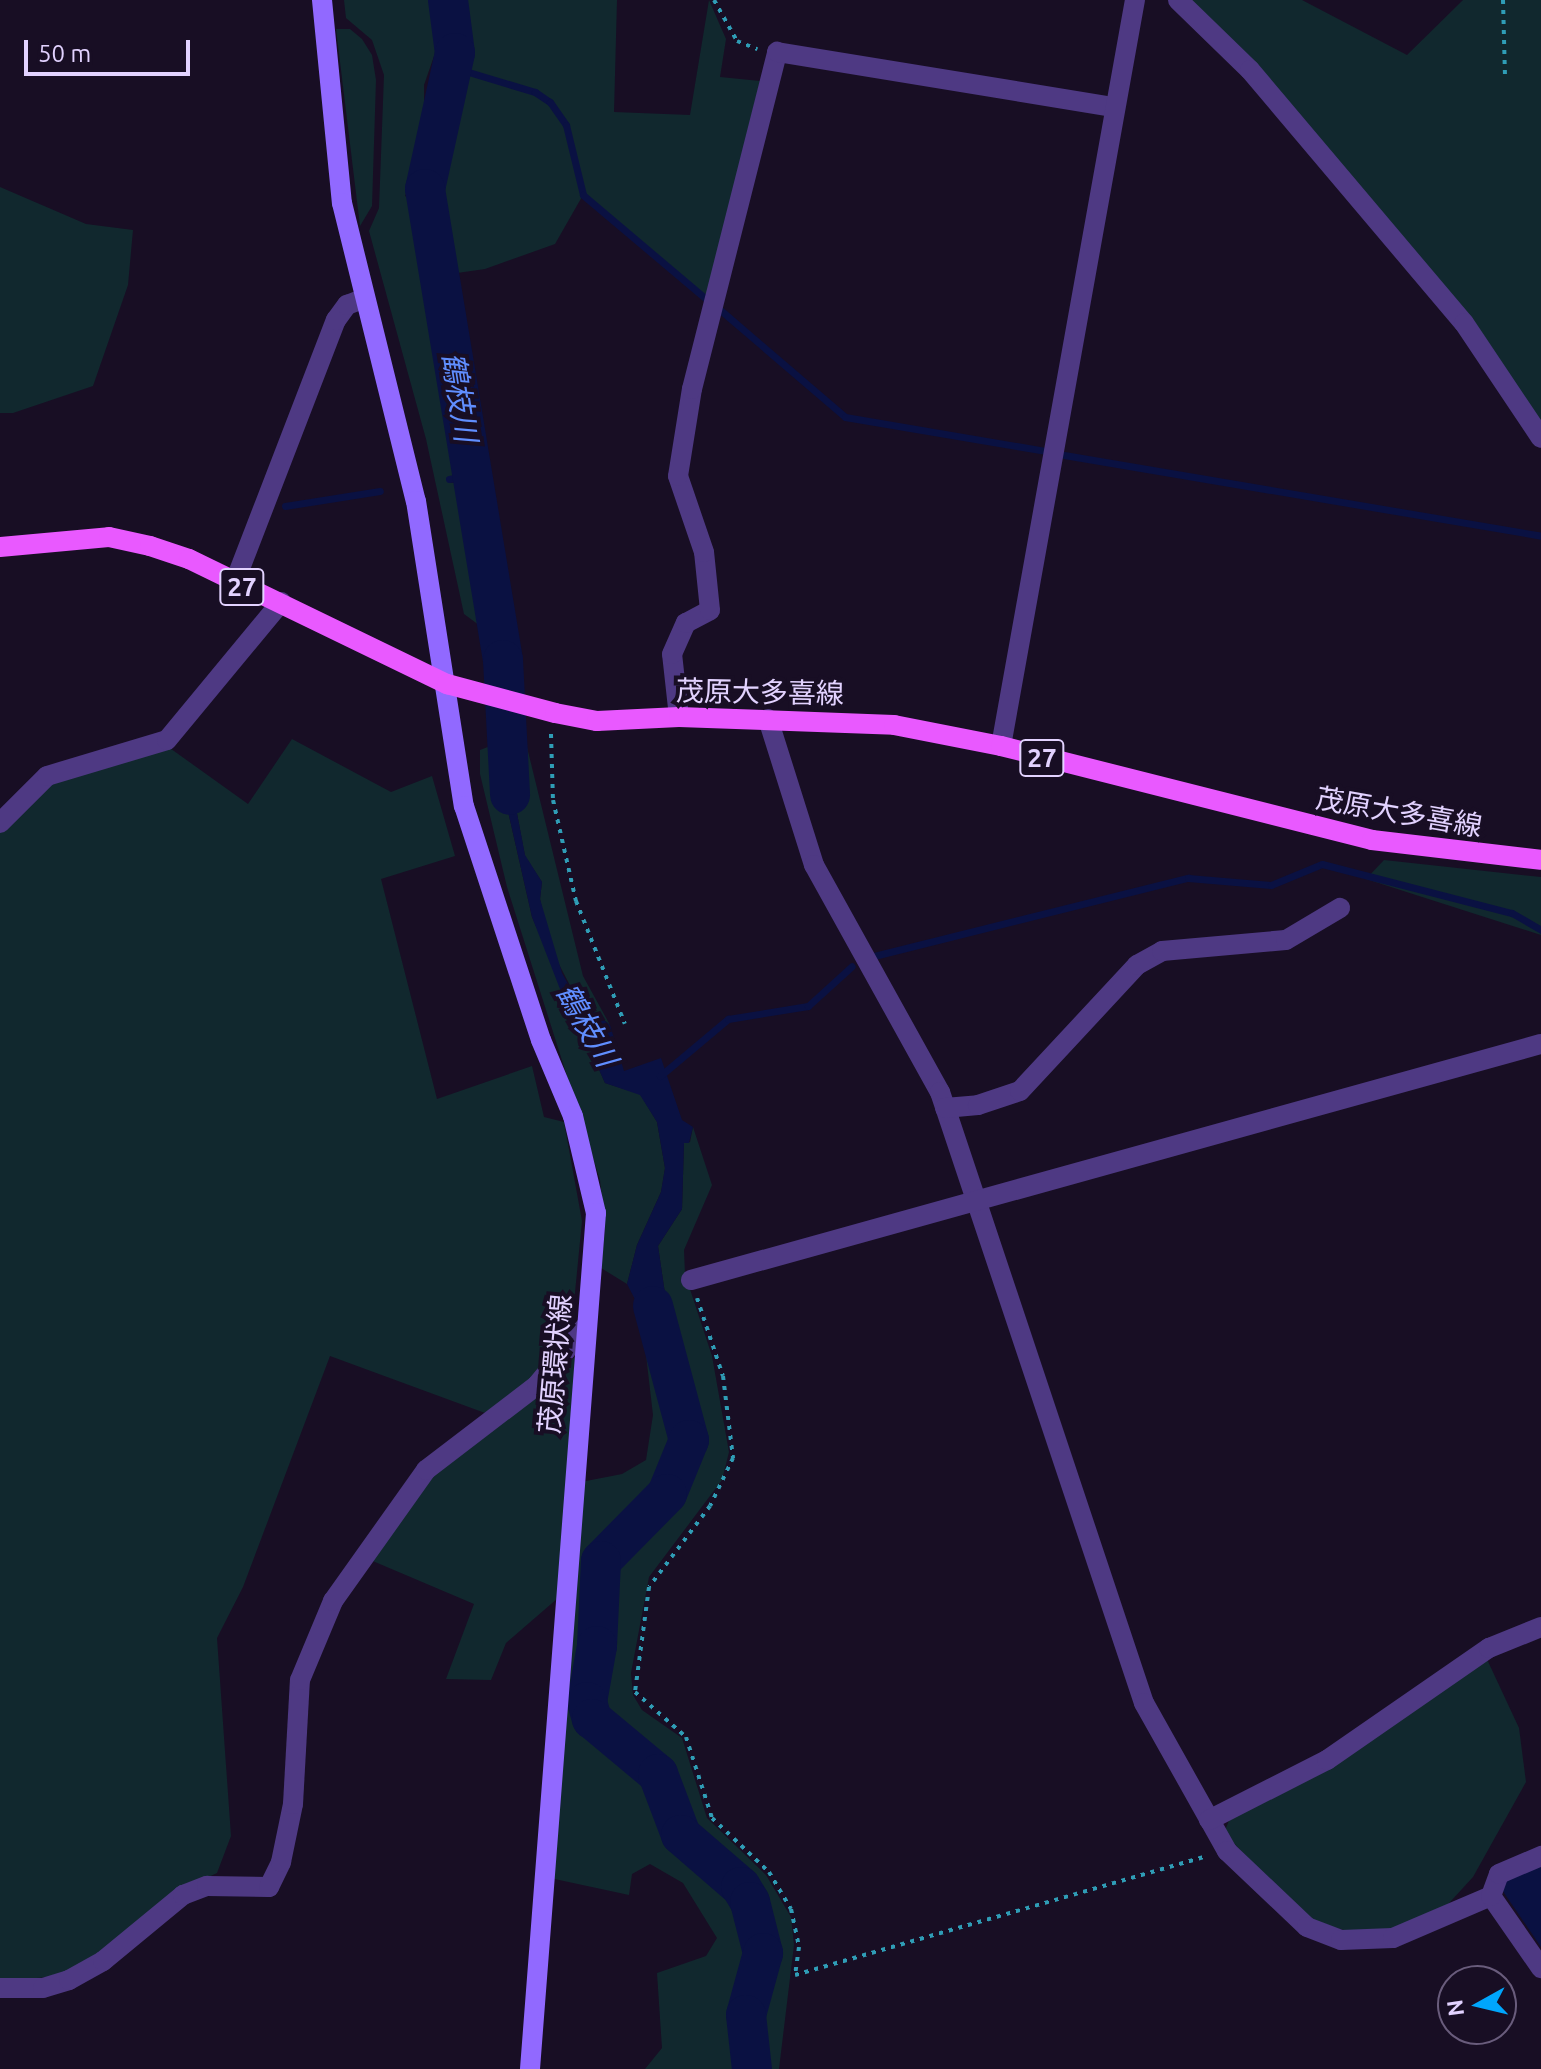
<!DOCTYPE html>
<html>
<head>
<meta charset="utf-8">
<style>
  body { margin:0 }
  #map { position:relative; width:1541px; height:2069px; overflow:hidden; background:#180e24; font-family:Ubuntu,"Noto Sans JP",sans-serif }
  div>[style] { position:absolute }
  .green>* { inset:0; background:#11282e }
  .water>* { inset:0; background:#0a1142 }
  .stream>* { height:7px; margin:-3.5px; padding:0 3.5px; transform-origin:3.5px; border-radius:3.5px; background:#0a1142 }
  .river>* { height:40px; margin:-20px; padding:0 20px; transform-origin:20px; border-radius:20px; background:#0a1142 }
  .path>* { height:4px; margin-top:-2px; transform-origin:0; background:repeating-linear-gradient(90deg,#2f9db6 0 4px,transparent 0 10px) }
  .minor>* { height:20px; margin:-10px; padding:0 10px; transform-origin:10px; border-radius:10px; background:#4e3983 }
  .secondary>* { height:20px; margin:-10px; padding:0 10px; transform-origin:10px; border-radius:10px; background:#9169ff }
  .primary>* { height:20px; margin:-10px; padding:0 10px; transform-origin:10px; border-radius:10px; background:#e959ff }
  span { translate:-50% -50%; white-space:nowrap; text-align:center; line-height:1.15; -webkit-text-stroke:8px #180e24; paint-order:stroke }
  .shield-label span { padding:2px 6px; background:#180e24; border:2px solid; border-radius:6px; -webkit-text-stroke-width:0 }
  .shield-label { font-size:26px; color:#e2d2ff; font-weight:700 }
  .street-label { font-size:28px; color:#e2d2ff }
  .water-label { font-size:30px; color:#608eff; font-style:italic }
  .north { position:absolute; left:1437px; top:1965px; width:80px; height:80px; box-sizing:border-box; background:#180e24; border:2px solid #695c7c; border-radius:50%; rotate:262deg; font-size:22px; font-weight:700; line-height:32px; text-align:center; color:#e2d2ff }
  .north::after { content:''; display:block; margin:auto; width:28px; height:36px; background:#00a6fc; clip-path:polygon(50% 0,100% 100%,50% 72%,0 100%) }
  .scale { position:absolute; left:24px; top:40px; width:166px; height:36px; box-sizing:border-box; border:4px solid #e2d2ff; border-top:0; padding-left:10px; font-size:24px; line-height:28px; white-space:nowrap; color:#e2d2ff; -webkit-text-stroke:6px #180e24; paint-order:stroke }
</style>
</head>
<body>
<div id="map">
  <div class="green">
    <i style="clip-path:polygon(344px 0,439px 0,442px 33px,424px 85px,424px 139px,405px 196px,418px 204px,441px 360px,447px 364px,465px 475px,450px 476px,451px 483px,466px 481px,495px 637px,464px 614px,426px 439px,369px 231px,379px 208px,384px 75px,372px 40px,346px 18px)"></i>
    <i style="clip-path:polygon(460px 0,617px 0,614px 112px,690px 115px,709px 0,726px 39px,720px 77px,760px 81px,706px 299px,583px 195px,555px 244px,485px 269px,443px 275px,431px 189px,460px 49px)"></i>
    <i style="clip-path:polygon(1189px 0,1302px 0,1407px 55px,1463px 0,1541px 0,1541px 430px)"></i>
    <i style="clip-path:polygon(336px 29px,350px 29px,362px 39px,372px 55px,376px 80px,372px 206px,360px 226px)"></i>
    <i style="clip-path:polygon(0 187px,86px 224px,133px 230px,128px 285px,93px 386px,13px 413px,0 413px)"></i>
    <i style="clip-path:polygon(292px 739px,391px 792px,432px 776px,455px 856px,381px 879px,437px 1099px,532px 1066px,544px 1117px,564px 1122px,582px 1221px,572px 1323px,542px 1370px,485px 1413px,330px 1356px,243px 1587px,217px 1638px,231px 1836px,217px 1873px,185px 1888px,89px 1963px,49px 1977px,0 1981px,0 829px,50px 783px,167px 746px,248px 804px)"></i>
    <i style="clip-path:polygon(526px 743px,583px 976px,610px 1025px,575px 995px,551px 949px,540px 899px,542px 882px,525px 856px,512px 787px,511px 769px,519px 755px,527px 753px)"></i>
    <i style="clip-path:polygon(493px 745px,532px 917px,605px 1083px,640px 1094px,657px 1122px,665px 1168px,661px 1192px,637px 1245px,627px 1284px,601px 1268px,605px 1230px,600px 1180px,507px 887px,480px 774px,480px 750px)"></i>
    <i style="clip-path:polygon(1384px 860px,1541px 877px,1541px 935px,1366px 879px)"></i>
    <i style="clip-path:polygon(693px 1127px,712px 1185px,684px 1250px,685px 1274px,712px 1356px,729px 1452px,722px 1480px,649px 1577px,631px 1673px,633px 1695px,642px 1710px,682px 1738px,707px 1818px,766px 1875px,791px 1917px,794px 1945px,779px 2069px,645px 2069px,662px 2048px,657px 1973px,706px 1956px,717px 1938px,683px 1883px,650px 1864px,632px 1874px,629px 1895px,550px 1878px,581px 1482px,622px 1474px,646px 1460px,653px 1415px,641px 1312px,666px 1359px,674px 1355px,658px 1246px,682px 1209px,684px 1143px,690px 1142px)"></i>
    <i style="clip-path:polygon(575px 1357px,558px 1598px,506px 1643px,491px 1680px,446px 1679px,474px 1604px,368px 1559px,436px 1472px)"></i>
    <i style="clip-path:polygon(1485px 1655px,1519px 1728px,1526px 1782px,1473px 1877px,1440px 1913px,1396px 1929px,1358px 1934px,1308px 1920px,1224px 1833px,1230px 1818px)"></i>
  </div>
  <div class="water">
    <i style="clip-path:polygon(510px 739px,526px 743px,527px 753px,519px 755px,511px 769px,512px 787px,525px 855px,542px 882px,540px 899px,562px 973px,574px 995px,610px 1025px,624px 1071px,661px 1058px,682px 1120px,693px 1127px,689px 1143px,684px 1143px,682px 1209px,658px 1246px,674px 1355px,666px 1359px,627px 1284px,637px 1245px,661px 1192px,665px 1168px,657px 1122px,640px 1095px,605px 1083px,587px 1043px,581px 1043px,532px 917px,493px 745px)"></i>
    <i style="clip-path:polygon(1541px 1866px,1541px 1947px,1500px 1887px,1503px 1880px)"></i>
  </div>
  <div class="stream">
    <i style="left:452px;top:67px;width:87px;rotate:16.8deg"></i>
    <i style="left:535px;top:92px;width:18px;rotate:34deg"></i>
    <i style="left:550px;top:102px;width:28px;rotate:55deg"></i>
    <i style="left:566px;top:125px;width:72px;rotate:76.3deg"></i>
    <i style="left:583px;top:195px;width:161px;rotate:40.2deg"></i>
    <i style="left:718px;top:308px;width:167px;rotate:40.6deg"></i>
    <i style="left:845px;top:417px;width:203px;rotate:9.6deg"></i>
    <i style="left:1064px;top:455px;width:484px;rotate:9.6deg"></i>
    <i style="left:449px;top:479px;width:24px;rotate:-9deg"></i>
    <i style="left:285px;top:506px;width:96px;rotate:-9deg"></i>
    <i style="left:874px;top:956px;width:324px;rotate:-14deg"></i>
    <i style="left:1188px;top:878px;width:83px;rotate:4.8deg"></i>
    <i style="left:1271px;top:885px;width:55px;rotate:-22.4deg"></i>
    <i style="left:1322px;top:864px;width:196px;rotate:14.5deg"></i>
    <i style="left:1512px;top:913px;width:34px;rotate:30deg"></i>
    <i style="left:660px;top:1076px;width:89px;rotate:-40deg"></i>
    <i style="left:728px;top:1019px;width:81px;rotate:-9.2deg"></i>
    <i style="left:808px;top:1006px;width:59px;rotate:-42.3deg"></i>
  </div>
  <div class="river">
    <i style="left:448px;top:0;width:53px;rotate:82.5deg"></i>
    <i style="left:455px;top:53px;width:139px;rotate:102.4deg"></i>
    <i style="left:425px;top:189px;width:477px;rotate:80.6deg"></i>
    <i style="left:503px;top:660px;width:135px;rotate:87deg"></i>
    <i style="left:653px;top:1306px;width:139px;rotate:75deg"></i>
    <i style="left:689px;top:1440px;width:58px;rotate:112.2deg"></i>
    <i style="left:667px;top:1494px;width:94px;rotate:134.6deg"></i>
    <i style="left:601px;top:1561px;width:85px;rotate:92.7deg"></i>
    <i style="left:597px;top:1646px;width:57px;rotate:100.1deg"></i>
    <i style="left:587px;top:1702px;width:18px;rotate:74deg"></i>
    <i style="left:592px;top:1719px;width:86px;rotate:39.8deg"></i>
    <i style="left:658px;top:1774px;width:65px;rotate:69.3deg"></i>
    <i style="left:681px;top:1835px;width:79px;rotate:40.9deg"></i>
    <i style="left:741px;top:1887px;width:17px;rotate:59deg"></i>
    <i style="left:750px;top:1902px;width:53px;rotate:75.7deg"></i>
    <i style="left:763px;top:1953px;width:64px;rotate:105.3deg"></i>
    <i style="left:746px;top:2015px;width:54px;rotate:83.7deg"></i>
  </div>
  <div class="path">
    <i style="left:714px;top:0;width:47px;rotate:60.7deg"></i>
    <i style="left:737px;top:41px;width:22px;rotate:22deg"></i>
    <i style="left:1503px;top:0;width:74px;rotate:88.5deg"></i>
    <i style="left:551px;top:734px;width:66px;rotate:88.3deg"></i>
    <i style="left:553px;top:800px;width:104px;rotate:77.2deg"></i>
    <i style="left:576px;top:901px;width:132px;rotate:68.3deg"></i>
    <i style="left:697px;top:1298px;width:82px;rotate:71.6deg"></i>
    <i style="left:723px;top:1376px;width:83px;rotate:83deg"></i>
    <i style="left:733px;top:1458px;width:53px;rotate:115.6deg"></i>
    <i style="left:710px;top:1506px;width:101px;rotate:127deg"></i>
    <i style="left:649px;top:1587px;width:106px;rotate:97.6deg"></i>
    <i style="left:635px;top:1692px;width:68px;rotate:41.4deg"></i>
    <i style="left:686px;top:1737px;width:85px;rotate:72.2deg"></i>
    <i style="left:712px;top:1818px;width:79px;rotate:43.5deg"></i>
    <i style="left:769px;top:1872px;width:43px;rotate:59.3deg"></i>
    <i style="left:791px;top:1909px;width:39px;rotate:78deg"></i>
    <i style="left:799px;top:1947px;width:28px;rotate:98deg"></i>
    <i style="left:795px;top:1975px;width:429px;rotate:-16.1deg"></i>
  </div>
  <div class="minor">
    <i style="left:1178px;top:0;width:100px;rotate:44.2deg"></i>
    <i style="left:1250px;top:70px;width:331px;rotate:49.8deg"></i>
    <i style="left:1464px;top:323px;width:138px;rotate:56.2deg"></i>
    <i style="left:234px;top:584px;width:283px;rotate:-68.9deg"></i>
    <i style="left:336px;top:320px;width:19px;rotate:-54deg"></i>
    <i style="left:347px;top:305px;width:17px;rotate:-21deg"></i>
    <i style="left:679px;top:717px;width:63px;rotate:-96.3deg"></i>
    <i style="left:672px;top:654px;width:34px;rotate:-66deg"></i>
    <i style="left:686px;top:623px;width:27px;rotate:-28deg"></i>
    <i style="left:710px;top:610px;width:58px;rotate:-95.9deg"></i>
    <i style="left:704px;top:552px;width:80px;rotate:-108.9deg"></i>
    <i style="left:678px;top:476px;width:88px;rotate:-80.9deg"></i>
    <i style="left:692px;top:389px;width:348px;rotate:-75.8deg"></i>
    <i style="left:777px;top:52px;width:341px;rotate:9.3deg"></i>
    <i style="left:768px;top:719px;width:153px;rotate:72.5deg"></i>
    <i style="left:814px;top:865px;width:260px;rotate:61deg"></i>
    <i style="left:940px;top:1092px;width:644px;rotate:71.54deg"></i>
    <i style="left:1144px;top:1703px;width:170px;rotate:60.7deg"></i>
    <i style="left:1227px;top:1851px;width:110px;rotate:43.5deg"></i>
    <i style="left:1307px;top:1927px;width:36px;rotate:21deg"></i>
    <i style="left:1341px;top:1940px;width:52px;rotate:-2.2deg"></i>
    <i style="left:1393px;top:1938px;width:107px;rotate:-23.2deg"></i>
    <i style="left:1491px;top:1896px;width:88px;rotate:55.2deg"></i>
    <i style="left:1001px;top:746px;width:758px;rotate:-79.82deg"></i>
    <i style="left:0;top:823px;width:66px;rotate:-45deg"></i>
    <i style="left:47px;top:776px;width:125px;rotate:-16.7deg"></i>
    <i style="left:167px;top:740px;width:179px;rotate:-50.4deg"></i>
    <i style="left:945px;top:1108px;width:33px;rotate:-5deg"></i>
    <i style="left:978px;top:1105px;width:44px;rotate:-18.4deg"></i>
    <i style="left:1020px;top:1091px;width:172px;rotate:-47.1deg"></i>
    <i style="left:1137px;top:965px;width:29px;rotate:-29deg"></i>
    <i style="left:1162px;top:951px;width:124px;rotate:-5.1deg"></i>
    <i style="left:1286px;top:940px;width:63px;rotate:-30.7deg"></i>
    <i style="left:691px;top:1280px;width:882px;rotate:-15.52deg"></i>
    <i style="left:1209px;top:1820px;width:132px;rotate:-27deg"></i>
    <i style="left:1327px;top:1760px;width:197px;rotate:-34.7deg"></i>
    <i style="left:1489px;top:1648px;width:56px;rotate:-22deg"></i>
    <i style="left:1491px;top:1896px;width:23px;rotate:-70deg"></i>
    <i style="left:1499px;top:1874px;width:46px;rotate:-23.2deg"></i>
    <i style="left:0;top:1988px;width:43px"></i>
    <i style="left:43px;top:1988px;width:27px;rotate:-17deg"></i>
    <i style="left:69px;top:1980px;width:39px;rotate:-29deg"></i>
    <i style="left:103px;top:1961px;width:104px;rotate:-39.5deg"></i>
    <i style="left:183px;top:1895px;width:26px;rotate:-21deg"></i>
    <i style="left:207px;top:1886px;width:62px;rotate:0.9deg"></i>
    <i style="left:269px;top:1887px;width:28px;rotate:-64deg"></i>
    <i style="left:281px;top:1862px;width:59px;rotate:-78.3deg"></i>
    <i style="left:293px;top:1804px;width:124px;rotate:-86.8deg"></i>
    <i style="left:300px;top:1680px;width:86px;rotate:-67.3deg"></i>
    <i style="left:333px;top:1601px;width:161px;rotate:-54.6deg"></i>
    <i style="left:426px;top:1470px;width:140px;rotate:-37.4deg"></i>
    <i style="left:537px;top:1385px;width:77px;rotate:-50.3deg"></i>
  </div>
  <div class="secondary">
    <i style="left:322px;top:0;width:204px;rotate:84.4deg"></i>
    <i style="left:342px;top:203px;width:307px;rotate:76.1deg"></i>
    <i style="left:416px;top:501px;width:309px;rotate:81.1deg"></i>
    <i style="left:464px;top:806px;width:246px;rotate:71.8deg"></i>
    <i style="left:541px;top:1040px;width:82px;rotate:67.2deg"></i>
    <i style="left:573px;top:1116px;width:100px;rotate:76.7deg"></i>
    <i style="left:596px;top:1213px;width:859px;rotate:94.41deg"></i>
  </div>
  <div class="primary">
    <i style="left:0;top:547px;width:109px;rotate:-5.2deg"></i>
    <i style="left:109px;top:537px;width:42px;rotate:12.4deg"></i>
    <i style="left:150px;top:546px;width:41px;rotate:18.4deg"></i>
    <i style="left:189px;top:559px;width:287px;rotate:25.9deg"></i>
    <i style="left:447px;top:684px;width:112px;rotate:15deg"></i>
    <i style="left:555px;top:713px;width:43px;rotate:10.8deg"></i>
    <i style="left:597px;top:721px;width:82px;rotate:-2.8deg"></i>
    <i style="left:679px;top:717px;width:215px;rotate:2.1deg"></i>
    <i style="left:894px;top:725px;width:109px;rotate:11.1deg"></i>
    <i style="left:1001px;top:746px;width:383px;rotate:14.2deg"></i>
    <i style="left:1372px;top:840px;width:170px;rotate:6.7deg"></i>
  </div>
  <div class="shield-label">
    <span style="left:242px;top:587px">27</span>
    <span style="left:1042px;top:758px">27</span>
  </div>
  <div class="street-label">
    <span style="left:760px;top:692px;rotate:1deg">茂原大多喜線</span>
    <span style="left:1399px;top:812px;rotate:10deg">茂原大多喜線</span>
    <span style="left:555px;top:1364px;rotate:-85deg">茂原環状線</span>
  </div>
  <div class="water-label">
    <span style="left:460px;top:397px;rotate:81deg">鶴枝川</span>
    <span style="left:587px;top:1025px;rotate:60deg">鶴枝川</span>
  </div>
  <div class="north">N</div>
  <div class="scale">50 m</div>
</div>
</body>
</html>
